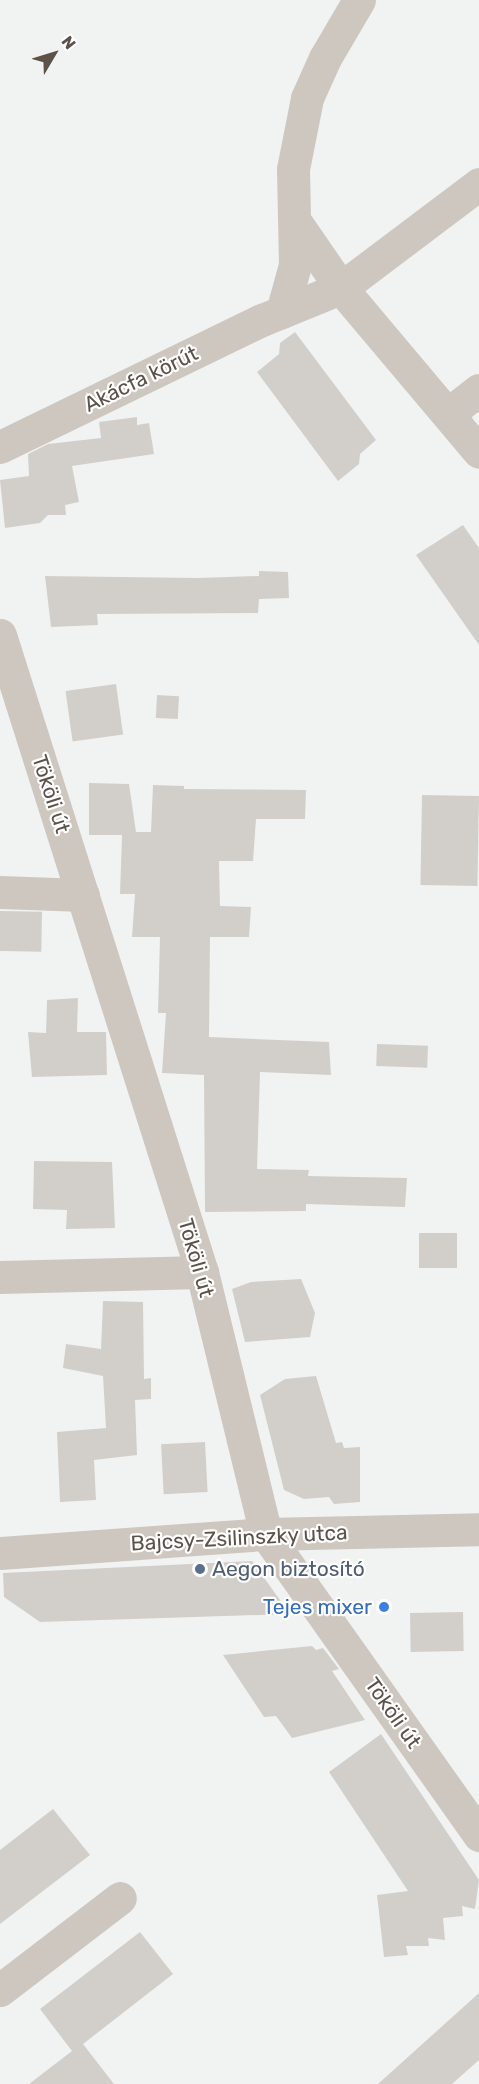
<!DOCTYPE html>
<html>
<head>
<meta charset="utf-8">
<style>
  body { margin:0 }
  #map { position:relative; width:479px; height:2084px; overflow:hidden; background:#f1f3f3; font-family:Rubik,sans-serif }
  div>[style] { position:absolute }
  .building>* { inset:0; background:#d2cfcb; transform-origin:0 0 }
  .minor>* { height:33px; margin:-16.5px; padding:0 16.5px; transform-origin:16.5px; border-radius:16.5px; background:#cec7c0 }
  .dots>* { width:16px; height:16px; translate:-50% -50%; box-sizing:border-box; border:3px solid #fff; border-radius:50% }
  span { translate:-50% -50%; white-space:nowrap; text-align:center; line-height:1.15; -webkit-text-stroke:4.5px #fff; paint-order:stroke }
  .street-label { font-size:21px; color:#5c524a }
  .service-label { font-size:21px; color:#4e5e75 }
  .left { translate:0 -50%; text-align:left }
  .shop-label { font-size:21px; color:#366cbe }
  .right { translate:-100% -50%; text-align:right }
  .north { position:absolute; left:24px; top:24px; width:60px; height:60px; -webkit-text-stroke:4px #fff; paint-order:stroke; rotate:52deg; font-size:16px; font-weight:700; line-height:24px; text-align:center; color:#5c524a }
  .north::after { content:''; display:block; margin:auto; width:21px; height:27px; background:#5c524a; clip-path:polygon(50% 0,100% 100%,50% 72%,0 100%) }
</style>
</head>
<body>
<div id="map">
  <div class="building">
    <i style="clip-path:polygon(295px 332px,376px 440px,360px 454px,359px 464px,338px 481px,257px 372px,279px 354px,280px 343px)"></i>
    <i style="clip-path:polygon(137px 417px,137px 425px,149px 423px,154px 454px,72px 466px,79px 502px,65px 505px,66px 515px,48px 515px,40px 523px,5px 528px,0 480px,29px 476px,28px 454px,48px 444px,101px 438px,99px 422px)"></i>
    <i style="clip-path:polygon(463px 525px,479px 548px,479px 645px,416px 555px)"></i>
    <i style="clip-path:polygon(259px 571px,288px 572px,289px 598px,259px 599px,258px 613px,97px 614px,98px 625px,51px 627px,45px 576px,198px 578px,259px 576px)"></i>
    <i style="left:116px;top:684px;width:51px;height:51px;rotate:82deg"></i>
    <i style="left:157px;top:695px;width:22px;height:23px;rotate:3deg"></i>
    <i style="clip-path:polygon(89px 783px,129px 784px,136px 832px,151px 832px,153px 785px,184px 786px,184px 789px,306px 790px,305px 819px,256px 819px,253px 861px,219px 861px,220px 906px,251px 907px,249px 937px,210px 937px,209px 1037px,329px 1042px,331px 1075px,260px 1072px,257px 1169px,309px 1170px,308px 1176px,407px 1178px,405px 1207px,306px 1204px,306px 1211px,205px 1212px,204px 1075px,162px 1073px,166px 1013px,158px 1013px,160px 937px,132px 937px,135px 894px,120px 894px,122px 835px,89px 835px)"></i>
    <i style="left:422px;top:795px;width:57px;height:90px;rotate:1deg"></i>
    <i style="left:0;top:911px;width:42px;height:40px;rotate:1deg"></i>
    <i style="clip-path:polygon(78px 998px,77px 1032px,106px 1032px,107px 1075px,32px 1077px,28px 1032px,46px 1033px,47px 1000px)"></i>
    <i style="left:377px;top:1044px;width:51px;height:22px;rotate:2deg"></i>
    <i style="clip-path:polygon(34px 1161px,112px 1162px,115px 1228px,66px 1229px,67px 1210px,33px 1209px)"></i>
    <i style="left:419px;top:1233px;width:38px;height:35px"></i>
    <i style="clip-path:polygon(301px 1279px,315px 1313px,310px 1337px,245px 1342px,232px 1289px,251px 1282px)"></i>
    <i style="clip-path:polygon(103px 1301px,143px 1302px,144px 1379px,151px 1378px,151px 1399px,135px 1400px,137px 1455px,94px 1460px,96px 1500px,60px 1502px,57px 1432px,106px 1428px,103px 1376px,63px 1368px,66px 1344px,101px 1349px)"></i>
    <i style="clip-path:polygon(316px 1376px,336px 1443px,342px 1442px,344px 1448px,360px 1447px,360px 1502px,334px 1504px,329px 1497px,304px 1499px,284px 1490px,260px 1395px,285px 1379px)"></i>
    <i style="left:205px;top:1442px;width:50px;height:44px;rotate:87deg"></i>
    <i style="clip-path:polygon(252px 1561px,290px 1614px,40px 1622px,4px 1597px,3px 1573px)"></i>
    <i style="left:463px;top:1612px;width:39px;height:53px;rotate:89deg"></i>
    <i style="clip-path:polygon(312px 1646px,316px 1650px,323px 1648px,339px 1669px,332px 1671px,365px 1720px,292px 1738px,276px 1716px,264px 1717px,223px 1655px)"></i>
    <i style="clip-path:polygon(381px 1734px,479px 1880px,475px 1909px,462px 1906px,463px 1916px,443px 1918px,445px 1940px,428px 1938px,429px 1946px,406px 1946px,408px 1955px,384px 1957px,377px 1895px,408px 1891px,329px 1772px)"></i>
    <i style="clip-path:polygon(53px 1809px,90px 1855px,0 1924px,0 1850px)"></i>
    <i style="clip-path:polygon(140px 1932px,173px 1974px,83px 2044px,114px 2084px,29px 2084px,72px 2051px,40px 2009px)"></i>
    <i style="clip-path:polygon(479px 1993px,479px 2060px,452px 2084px,378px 2084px)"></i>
  </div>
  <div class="minor">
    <i style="left:297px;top:224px;width:78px;rotate:55.5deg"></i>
    <i style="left:341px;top:288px;width:214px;rotate:49.9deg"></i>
    <i style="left:282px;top:312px;width:49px;rotate:-74.5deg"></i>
    <i style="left:295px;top:265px;width:96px;rotate:-91.2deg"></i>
    <i style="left:293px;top:169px;width:72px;rotate:-78.8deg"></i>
    <i style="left:307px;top:98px;width:44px;rotate:-65.8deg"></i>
    <i style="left:325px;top:58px;width:67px;rotate:-59.6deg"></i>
    <i style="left:448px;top:414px;width:39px;rotate:-38deg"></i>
    <i style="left:0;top:447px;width:291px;rotate:-25.9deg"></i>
    <i style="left:262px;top:320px;width:85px;rotate:-22.1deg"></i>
    <i style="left:341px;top:288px;width:173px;rotate:-37deg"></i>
    <i style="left:0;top:635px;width:668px;rotate:72.41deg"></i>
    <i style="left:202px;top:1272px;width:270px;rotate:76.3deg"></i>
    <i style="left:266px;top:1534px;width:369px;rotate:54.7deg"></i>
    <i style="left:0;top:892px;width:83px;rotate:2.1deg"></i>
    <i style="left:0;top:1277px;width:202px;rotate:-1.4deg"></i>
    <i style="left:0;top:1553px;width:267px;rotate:-4.1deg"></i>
    <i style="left:266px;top:1534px;width:213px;rotate:-1.3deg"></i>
    <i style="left:0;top:1990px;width:151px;rotate:-37.5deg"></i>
  </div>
  <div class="dots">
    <i style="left:200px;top:1569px;background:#5c6f8a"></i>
    <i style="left:384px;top:1607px;background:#3f7fe0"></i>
  </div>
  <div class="street-label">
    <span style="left:141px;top:379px;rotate:-26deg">Akácfa körút</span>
    <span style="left:51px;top:794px;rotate:72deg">Tököli út</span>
    <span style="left:196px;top:1258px;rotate:74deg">Tököli út</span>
    <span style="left:239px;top:1538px;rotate:-3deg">Bajcsy-Zsilinszky utca</span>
    <span style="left:393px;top:1713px;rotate:55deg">Tököli út</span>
  </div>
  <div class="service-label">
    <span class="left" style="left:212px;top:1569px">Aegon biztosító</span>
  </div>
  <div class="shop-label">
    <span class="right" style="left:372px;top:1607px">Tejes mixer</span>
  </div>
  <div class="north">N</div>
</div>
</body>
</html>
